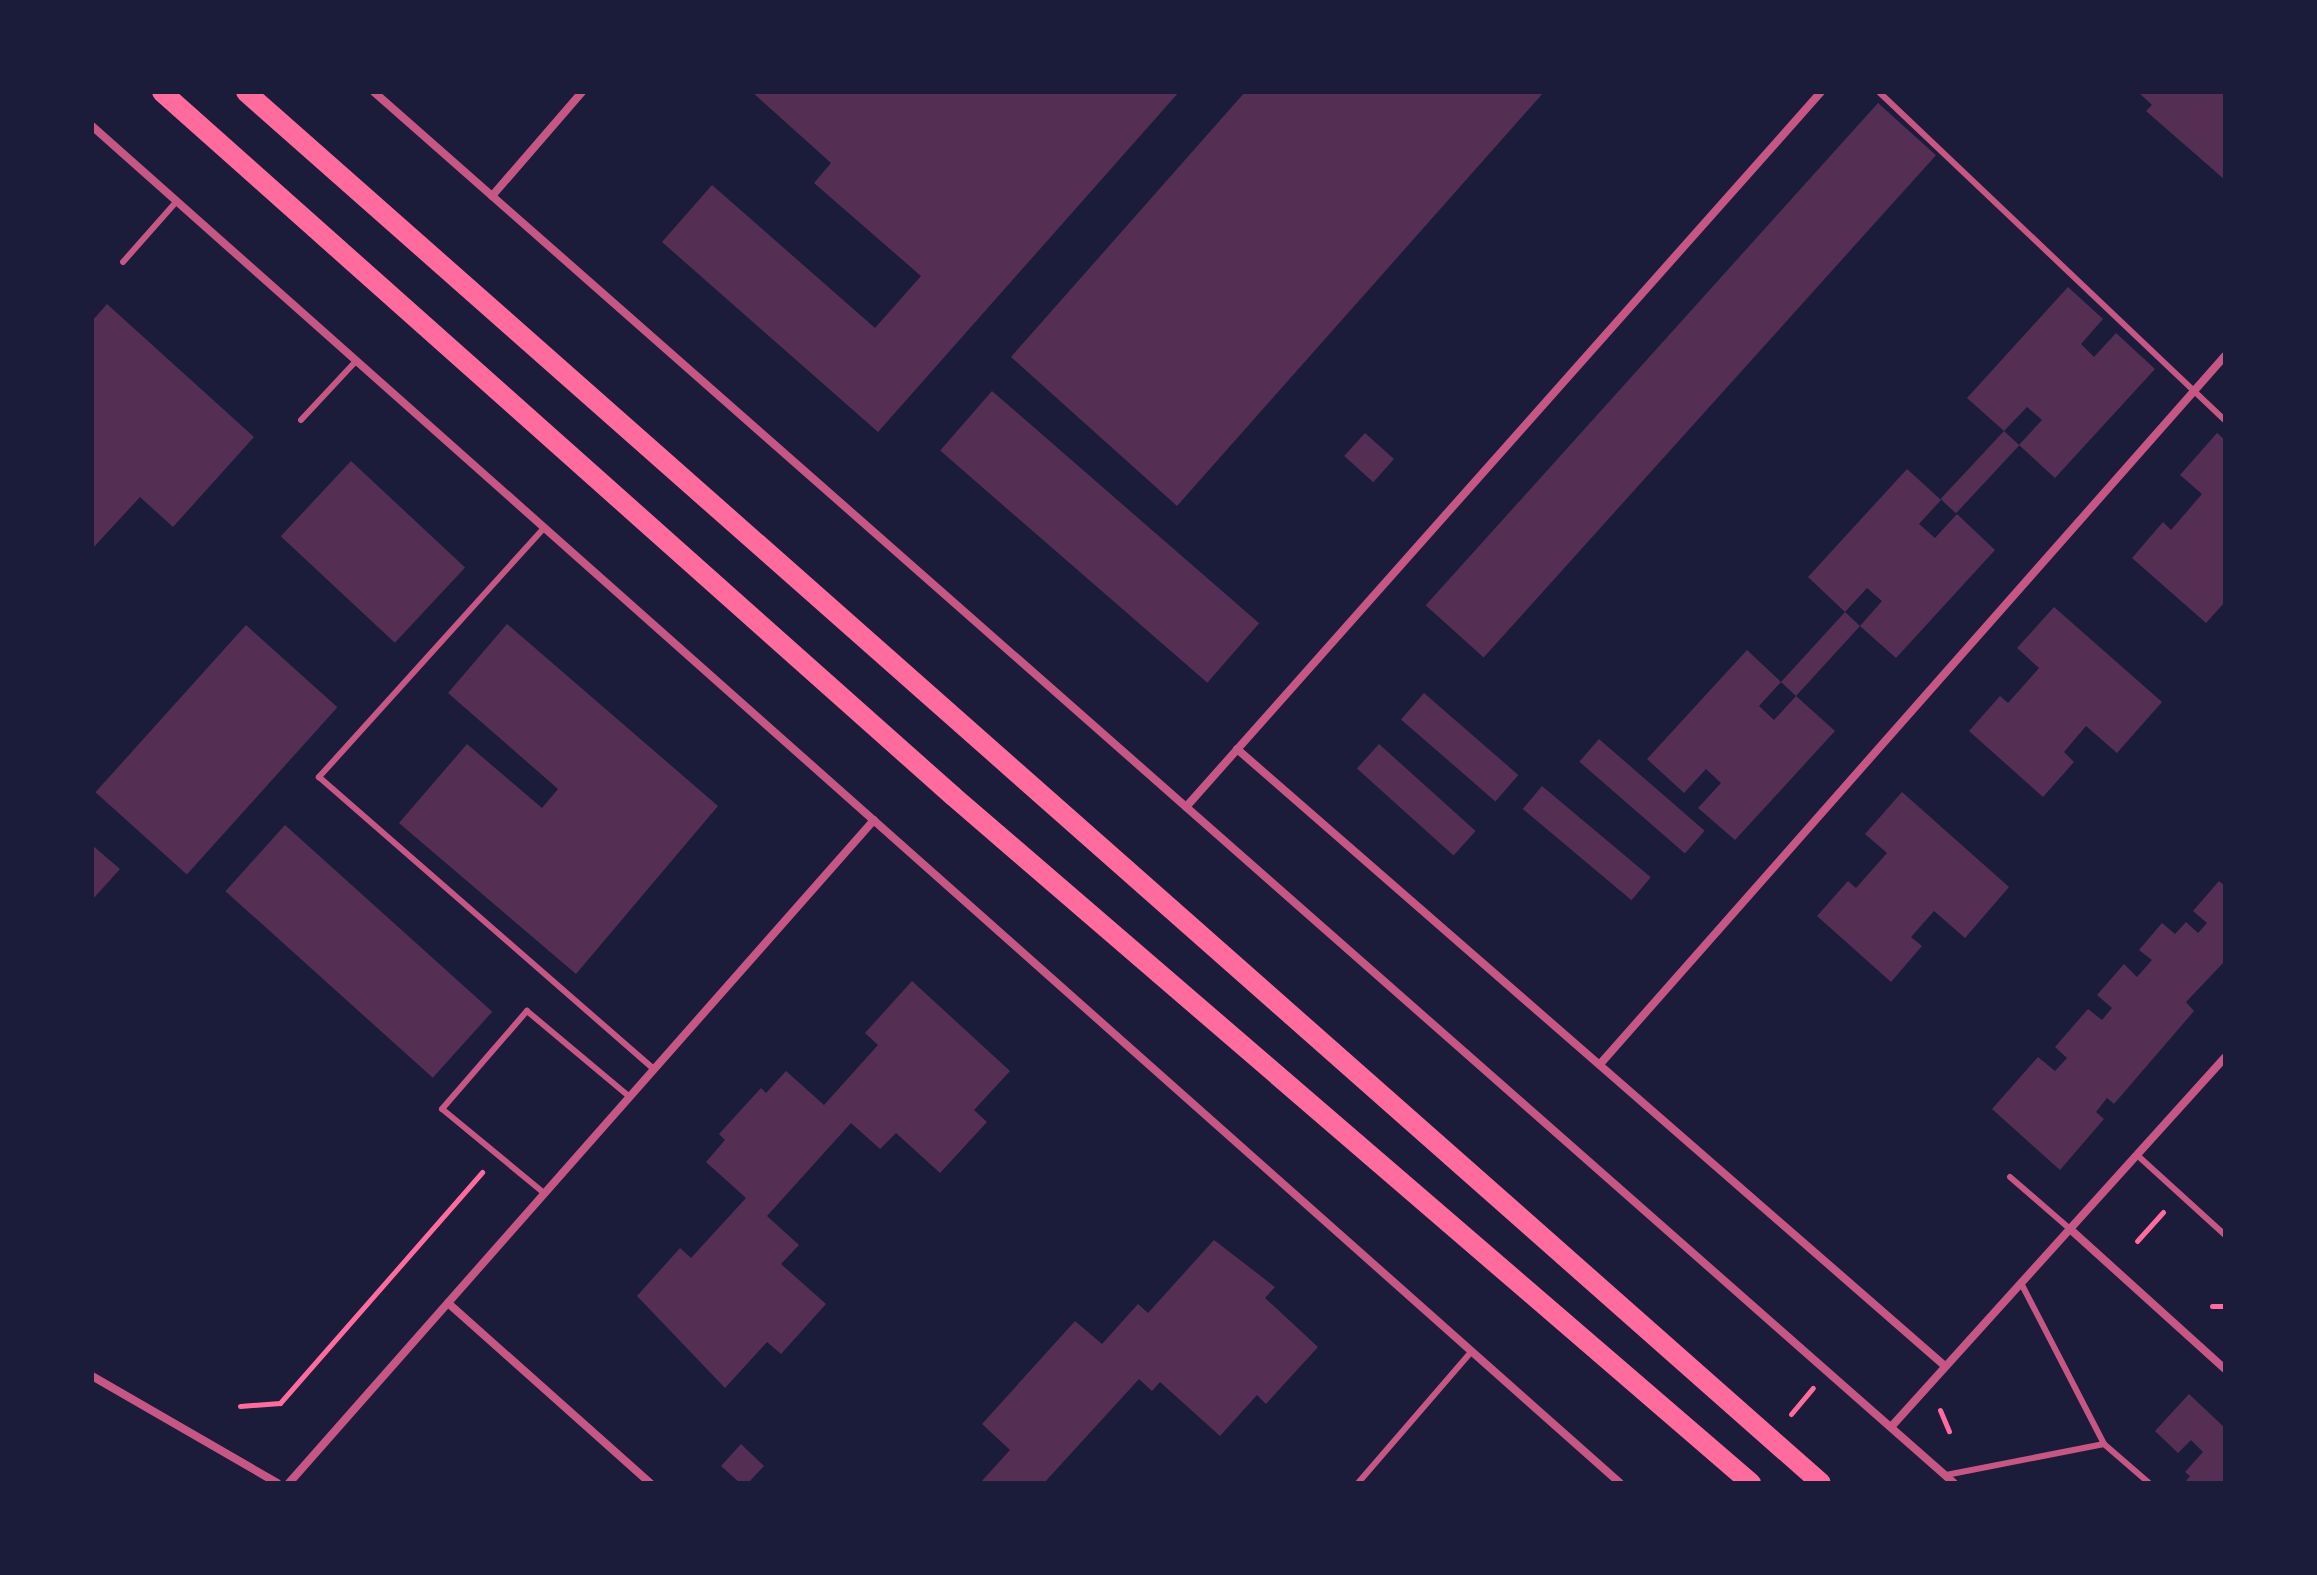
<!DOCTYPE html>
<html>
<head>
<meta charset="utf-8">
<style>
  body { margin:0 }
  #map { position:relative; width:2317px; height:1575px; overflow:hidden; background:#1b1b3a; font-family:"Noto Serif",serif }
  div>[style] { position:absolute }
  .building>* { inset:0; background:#542f53; transform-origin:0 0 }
  .path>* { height:5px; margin:-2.5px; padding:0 2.5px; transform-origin:2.5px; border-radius:2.5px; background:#ff6b9d }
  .service>* { height:6px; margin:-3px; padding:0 3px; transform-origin:3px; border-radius:3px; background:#c65784 }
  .minor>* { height:8px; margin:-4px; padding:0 4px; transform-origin:4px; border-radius:4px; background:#c65784 }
  .primary>* { height:20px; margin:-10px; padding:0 10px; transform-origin:10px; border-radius:10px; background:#ff6b9d }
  span { translate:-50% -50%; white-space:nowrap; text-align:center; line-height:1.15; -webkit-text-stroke:6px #1b1b3a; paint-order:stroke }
  .frame { position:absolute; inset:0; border:94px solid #1b1b3a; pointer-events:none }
</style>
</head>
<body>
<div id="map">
  <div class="building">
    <i style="clip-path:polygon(752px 92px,1179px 92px,878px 432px,662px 242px,712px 185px,875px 328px,921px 276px,814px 183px,831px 163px)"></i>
    <i style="clip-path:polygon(1245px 92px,1544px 92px,1177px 506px,1011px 357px)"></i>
    <i style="clip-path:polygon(2138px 92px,2225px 92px,2225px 180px,2146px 111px,2152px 105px)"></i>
    <i style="left:1878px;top:103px;width:78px;height:676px;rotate:42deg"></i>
    <i style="clip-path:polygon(2068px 287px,2103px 319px,2081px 344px,2094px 357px,2116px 333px,2155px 369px,2055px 478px,2019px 445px,2042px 420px,2027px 407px,2004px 431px,1967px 398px)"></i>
    <i style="clip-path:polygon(107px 304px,254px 437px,173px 527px,140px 497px,92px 549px,92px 321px)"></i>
    <i style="left:992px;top:391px;width:354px;height:79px;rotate:41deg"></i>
    <i style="left:2004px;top:431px;width:21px;height:93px;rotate:43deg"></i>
    <i style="left:1365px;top:433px;width:39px;height:31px;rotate:42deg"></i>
    <i style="clip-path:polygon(2217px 433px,2225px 440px,2225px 602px,2206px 623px,2132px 558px,2163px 522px,2171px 530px,2202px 494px,2180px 475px)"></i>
    <i style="left:351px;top:461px;width:156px;height:103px;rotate:43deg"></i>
    <i style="clip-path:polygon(1907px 469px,1941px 500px,1919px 524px,1935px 538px,1957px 514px,1995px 550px,1896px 658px,1860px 626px,1882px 601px,1867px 588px,1845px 612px,1860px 626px,1796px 696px,1781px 682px,1759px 706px,1774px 720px,1796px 696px,1835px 731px,1735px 840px,1698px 808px,1721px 783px,1706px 769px,1684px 793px,1647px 759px,1747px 650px,1781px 682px,1845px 612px,1808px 577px)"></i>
    <i style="clip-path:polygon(2054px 607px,2162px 702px,2117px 753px,2086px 726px,2064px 752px,2074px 762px,2043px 797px,1969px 731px,2000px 696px,2008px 703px,2039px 668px,2017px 648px)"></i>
    <i style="clip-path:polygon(507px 624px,718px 806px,576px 974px,399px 823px,467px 744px,542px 808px,558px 789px,448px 693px)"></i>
    <i style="left:246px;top:625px;width:123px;height:225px;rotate:42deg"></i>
    <i style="left:1424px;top:693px;width:125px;height:35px;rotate:41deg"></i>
    <i style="left:1599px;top:739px;width:140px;height:30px;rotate:41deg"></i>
    <i style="left:1379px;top:744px;width:130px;height:33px;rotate:42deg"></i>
    <i style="left:1542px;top:786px;width:142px;height:30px;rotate:40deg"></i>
    <i style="clip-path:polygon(1902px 792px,2009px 887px,1965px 938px,1934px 911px,1911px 937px,1922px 946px,1891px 982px,1817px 916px,1848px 881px,1856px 888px,1887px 853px,1865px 834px)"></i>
    <i style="left:285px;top:825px;width:279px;height:89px;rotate:42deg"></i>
    <i style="clip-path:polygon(92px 845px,120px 869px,92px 900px)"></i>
    <i style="clip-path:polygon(2219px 881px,2225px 886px,2225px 961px,2186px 1002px,2194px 1011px,2114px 1104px,2107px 1098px,2096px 1112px,2104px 1119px,2060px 1170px,1992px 1109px,2038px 1057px,2055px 1071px,2067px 1058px,2055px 1047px,2088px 1009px,2102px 1020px,2112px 1008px,2097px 995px,2124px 964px,2137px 977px,2152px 960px,2139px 950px,2162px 923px,2175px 934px,2186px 922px,2198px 933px,2207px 923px,2193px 911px)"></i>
    <i style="clip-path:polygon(912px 981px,1010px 1071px,974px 1110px,987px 1122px,940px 1173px,896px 1133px,880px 1149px,851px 1123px,767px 1216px,799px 1245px,781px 1264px,826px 1304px,781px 1354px,767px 1342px,725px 1388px,637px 1296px,680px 1248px,691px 1258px,746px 1198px,706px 1162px,725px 1140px,719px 1134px,761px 1088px,766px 1093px,786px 1071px,824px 1105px,878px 1045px,865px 1033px)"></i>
    <i style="clip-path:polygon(1214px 1240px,1275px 1287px,1265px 1298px,1318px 1347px,1266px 1404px,1257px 1395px,1220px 1436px,1160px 1382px,1152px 1391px,1139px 1379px,1044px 1483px,980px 1483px,1010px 1450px,982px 1424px,1075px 1321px,1102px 1344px,1138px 1304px,1148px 1313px)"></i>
    <i style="clip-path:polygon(2189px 1394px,2225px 1428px,2225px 1483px,2184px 1483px,2190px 1476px,2185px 1472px,2203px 1452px,2191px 1440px,2178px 1453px,2155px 1431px)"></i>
    <i style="clip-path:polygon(741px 1444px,764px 1466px,748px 1483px,740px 1483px,721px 1466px)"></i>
  </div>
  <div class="path">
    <i style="left:2137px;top:1241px;width:39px;rotate:-48deg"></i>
    <i style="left:2212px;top:1306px;width:13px"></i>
    <i style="left:240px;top:1406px;width:40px;rotate:-4.3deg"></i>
    <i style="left:280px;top:1403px;width:307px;rotate:-48.8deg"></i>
    <i style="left:1940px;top:1410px;width:23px;rotate:67deg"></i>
    <i style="left:1791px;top:1414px;width:34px;rotate:-50deg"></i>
  </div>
  <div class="service">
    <i style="left:1879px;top:92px;width:477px;rotate:43.5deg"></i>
    <i style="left:123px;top:262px;width:81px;rotate:-48.5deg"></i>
    <i style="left:301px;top:420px;width:81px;rotate:-47deg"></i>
    <i style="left:544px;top:528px;width:336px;rotate:132.1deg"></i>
    <i style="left:319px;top:777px;width:444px;rotate:41.1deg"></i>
    <i style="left:2137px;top:1155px;width:119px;rotate:42.3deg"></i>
    <i style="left:2010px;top:1177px;width:79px;rotate:40.9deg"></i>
    <i style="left:544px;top:1193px;width:132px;rotate:-140.5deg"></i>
    <i style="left:442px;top:1109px;width:130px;rotate:-49.1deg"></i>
    <i style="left:527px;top:1011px;width:134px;rotate:39.9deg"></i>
    <i style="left:2021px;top:1283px;width:181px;rotate:62.7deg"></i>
    <i style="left:1946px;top:1475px;width:161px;rotate:-11.1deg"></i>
    <i style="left:2104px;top:1444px;width:60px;rotate:40.9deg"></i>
    <i style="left:1358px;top:1483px;width:174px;rotate:-49.2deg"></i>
  </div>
  <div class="minor">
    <i style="left:374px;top:92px;width:2105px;rotate:41.36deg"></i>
    <i style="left:92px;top:126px;width:2044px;rotate:41.61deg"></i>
    <i style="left:492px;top:196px;width:138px;rotate:-49.1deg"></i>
    <i style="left:1237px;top:749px;width:939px;rotate:41.07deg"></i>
    <i style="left:1186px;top:807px;width:956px;rotate:-48.39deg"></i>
    <i style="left:1601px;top:1063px;width:943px;rotate:-48.57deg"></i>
    <i style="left:2070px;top:1229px;width:209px;rotate:42.1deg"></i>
    <i style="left:448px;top:1303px;width:271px;rotate:41.7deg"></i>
    <i style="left:92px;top:1376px;width:214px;rotate:30deg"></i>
    <i style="left:1891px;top:1427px;width:498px;rotate:-47.9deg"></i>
    <i style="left:289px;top:1483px;width:884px;rotate:-48.58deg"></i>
  </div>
  <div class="primary">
    <i style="left:162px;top:92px;width:1059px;rotate:41.67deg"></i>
    <i style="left:953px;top:796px;width:1053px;rotate:40.73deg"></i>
    <i style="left:246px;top:92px;width:2101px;rotate:41.45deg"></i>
  </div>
  <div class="frame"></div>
</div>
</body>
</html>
